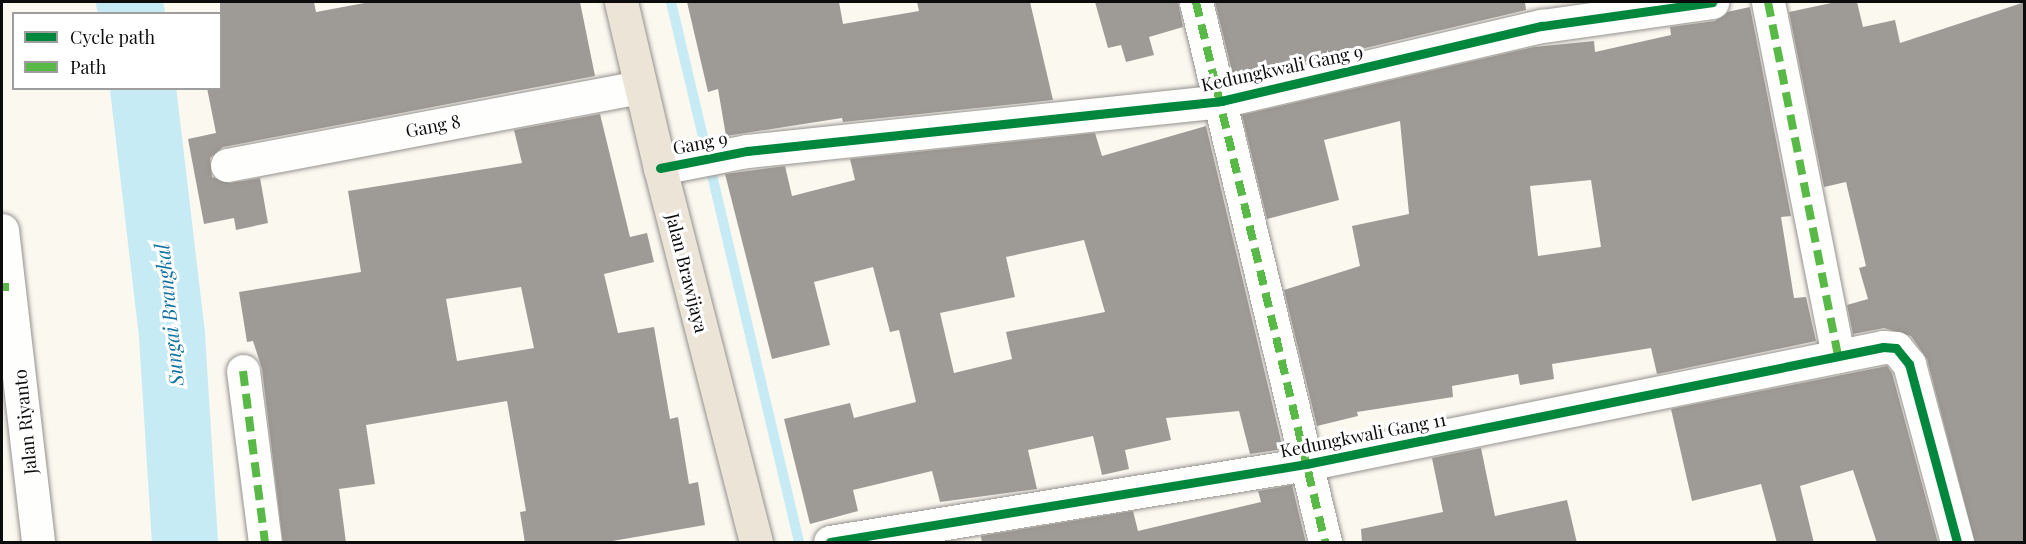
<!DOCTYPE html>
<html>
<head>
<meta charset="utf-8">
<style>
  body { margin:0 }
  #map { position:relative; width:2026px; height:544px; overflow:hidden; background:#fbf8f0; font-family:"Playfair Display",serif }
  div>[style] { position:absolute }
  .stream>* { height:10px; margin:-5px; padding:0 5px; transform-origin:5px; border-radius:5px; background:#c6ebf5 }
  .river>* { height:66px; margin:-33px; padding:0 33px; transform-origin:33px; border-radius:33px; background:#c6ebf5 }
  .building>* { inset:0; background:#9e9a96 }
  .roads { filter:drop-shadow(0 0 2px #94928f) drop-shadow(0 0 2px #94928f) }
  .minor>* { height:33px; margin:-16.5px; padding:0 16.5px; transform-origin:16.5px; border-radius:16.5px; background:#fefefd }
  .major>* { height:33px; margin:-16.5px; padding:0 16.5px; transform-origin:16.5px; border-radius:16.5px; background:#ece4d7 }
  .quiet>* { height:8px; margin-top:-4px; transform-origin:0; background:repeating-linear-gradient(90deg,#58b947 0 15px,transparent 0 23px) }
  .cycleway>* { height:9px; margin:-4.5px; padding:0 4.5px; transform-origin:4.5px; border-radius:4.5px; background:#00873e }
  span { translate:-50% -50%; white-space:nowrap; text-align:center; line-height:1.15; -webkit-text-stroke:6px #fff; paint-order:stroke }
  .street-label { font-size:18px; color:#0c0c0c }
  .water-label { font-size:20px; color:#1373a1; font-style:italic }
  .frame { position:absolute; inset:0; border:3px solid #0c0c0c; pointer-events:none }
  .legend { position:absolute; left:12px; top:12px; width:210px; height:78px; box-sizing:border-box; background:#fff; border:2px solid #9e9e9e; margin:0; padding:8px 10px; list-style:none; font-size:18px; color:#0c0c0c }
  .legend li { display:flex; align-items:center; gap:12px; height:30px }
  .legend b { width:30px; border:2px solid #9e9e9e }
</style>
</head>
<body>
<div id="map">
  <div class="stream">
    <i style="left:671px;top:2px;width:555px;rotate:76.66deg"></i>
  </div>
  <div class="river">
    <i style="left:129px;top:2px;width:12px;rotate:76deg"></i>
    <i style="left:143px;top:88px;width:250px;rotate:83.3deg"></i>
    <i style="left:172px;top:336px;width:206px;rotate:86.4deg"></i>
  </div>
  <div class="building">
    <i style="clip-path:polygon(220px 2px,314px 2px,316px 12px,370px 2px,580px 2px,595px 76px,223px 147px,210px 158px,212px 177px,230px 183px,260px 178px,268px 223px,236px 230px,234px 218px,204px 224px,188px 139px,216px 133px,207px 88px,220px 88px)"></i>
    <i style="clip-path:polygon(687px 2px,839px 2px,843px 24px,919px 11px,917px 2px,1030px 2px,1053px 100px,843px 122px,842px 118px,726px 136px,718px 89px,708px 92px)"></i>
    <i style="clip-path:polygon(1095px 2px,1178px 2px,1183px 27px,1149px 37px,1154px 55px,1126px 62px,1121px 45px,1108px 48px)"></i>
    <i style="clip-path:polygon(1215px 2px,1525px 2px,1526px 10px,1234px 79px)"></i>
    <i style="clip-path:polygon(1836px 2px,1857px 2px,1863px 27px,1895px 20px,1900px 43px,2025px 2px,2025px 543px,1975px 543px,1927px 359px,1911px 336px,1884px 328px,1853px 334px,1847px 305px,1868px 299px,1859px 268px,1866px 266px,1846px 182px,1824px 187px,1789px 12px)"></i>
    <i style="clip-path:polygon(evenodd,1750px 7px,1791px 216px,1781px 217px,1794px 298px,1806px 297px,1816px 341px,1657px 374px,1651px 348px,1552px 364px,1554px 379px,1520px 385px,1518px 374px,1452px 386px,1453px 397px,1357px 412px,1358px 416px,1317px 426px,1284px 290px,1360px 266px,1352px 226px,1409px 214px,1400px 121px,1324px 140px,1339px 200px,1267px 219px,1242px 115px,1534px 47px,1594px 41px,1595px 52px,1671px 35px,1670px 27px,1715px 21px,1727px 12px,1750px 7px,1591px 180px,1601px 247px,1538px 256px,1530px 186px,1591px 180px)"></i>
    <i style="clip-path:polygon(evenodd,600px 114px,630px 237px,647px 233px,654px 262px,604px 274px,618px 333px,654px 327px,670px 419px,678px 417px,689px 484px,698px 482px,705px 525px,601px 543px,525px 543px,520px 512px,526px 511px,507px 401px,366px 425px,375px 484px,339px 489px,346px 543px,283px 543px,262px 369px,253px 341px,247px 342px,239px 292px,361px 272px,348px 191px,522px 163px,514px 130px,600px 114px,521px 287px,534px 348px,457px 361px,446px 299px,521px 287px)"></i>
    <i style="clip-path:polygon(evenodd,1206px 126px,1283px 449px,1250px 454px,1239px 411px,1166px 418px,1171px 440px,1125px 450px,1129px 469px,1102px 475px,1093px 436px,1028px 450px,1037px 489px,940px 502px,932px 471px,853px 490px,858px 511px,810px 524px,784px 419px,850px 403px,854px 418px,916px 402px,899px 330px,890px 332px,873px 267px,814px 282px,830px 345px,772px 359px,725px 174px,785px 166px,792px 196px,855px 180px,850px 159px,1095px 133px,1102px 156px,1206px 126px,1084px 240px,1105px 312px,1006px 332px,1012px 359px,954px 373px,940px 313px,1015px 297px,1006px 257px,1084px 240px)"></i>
    <i style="clip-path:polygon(1887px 366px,1892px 373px,1938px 543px,1877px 543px,1853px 470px,1800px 486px,1814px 543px,1777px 543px,1761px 484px,1692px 501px,1671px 409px)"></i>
    <i style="clip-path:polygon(1481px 448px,1495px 516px,1567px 500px,1577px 543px,1362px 543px,1361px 529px,1443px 512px,1432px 458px)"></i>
    <i style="clip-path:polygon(1292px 485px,1306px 543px,982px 543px,981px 536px,1133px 511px,1138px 531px,1261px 502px,1258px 491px)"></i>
  </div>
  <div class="roads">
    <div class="minor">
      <i style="left:1196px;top:2px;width:555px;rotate:76.56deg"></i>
      <i style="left:1768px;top:2px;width:361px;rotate:78.8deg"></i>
      <i style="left:227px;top:165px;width:420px;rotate:-10.7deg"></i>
      <i style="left:660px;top:168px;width:89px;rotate:-11.1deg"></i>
      <i style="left:747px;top:151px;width:477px;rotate:-6deg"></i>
      <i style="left:1221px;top:101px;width:330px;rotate:-13.2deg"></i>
      <i style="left:1542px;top:26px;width:172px;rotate:-8deg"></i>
      <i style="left:2px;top:230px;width:314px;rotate:83.4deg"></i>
      <i style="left:243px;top:371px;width:172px;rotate:82.7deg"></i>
      <i style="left:830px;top:542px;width:482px;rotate:-9.3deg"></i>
      <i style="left:1306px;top:464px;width:589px;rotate:-11.46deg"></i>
      <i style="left:1883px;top:347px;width:13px;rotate:4deg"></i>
      <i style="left:1896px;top:348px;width:21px;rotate:51deg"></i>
      <i style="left:1909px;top:364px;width:184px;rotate:74.9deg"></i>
    </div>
    <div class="major">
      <i style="left:621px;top:2px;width:171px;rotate:76.8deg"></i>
      <i style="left:660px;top:168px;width:386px;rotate:75.6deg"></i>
    </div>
  </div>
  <div class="quiet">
    <i style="left:1196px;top:2px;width:555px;rotate:76.56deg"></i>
    <i style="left:1768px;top:2px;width:361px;rotate:78.8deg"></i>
    <i style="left:2px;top:287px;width:7px"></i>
    <i style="left:243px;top:371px;width:172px;rotate:82.7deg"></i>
  </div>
  <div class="cycleway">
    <i style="left:660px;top:168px;width:89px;rotate:-11.1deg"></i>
    <i style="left:747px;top:151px;width:477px;rotate:-6deg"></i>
    <i style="left:1221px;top:101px;width:330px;rotate:-13.2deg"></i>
    <i style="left:1542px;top:26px;width:172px;rotate:-8deg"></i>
    <i style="left:830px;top:542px;width:482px;rotate:-9.3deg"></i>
    <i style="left:1306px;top:464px;width:589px;rotate:-11.46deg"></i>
    <i style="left:1883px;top:347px;width:13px;rotate:4deg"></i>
    <i style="left:1896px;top:348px;width:21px;rotate:51deg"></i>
    <i style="left:1909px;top:364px;width:184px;rotate:74.9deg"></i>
  </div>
  <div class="street-label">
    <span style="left:1282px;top:68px;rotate:-12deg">Kedungkwali Gang 9</span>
    <span style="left:433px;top:126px;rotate:-11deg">Gang 8</span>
    <span style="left:700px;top:143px;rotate:-11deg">Gang 9</span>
    <span style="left:687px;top:273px;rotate:76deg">Jalan Brawijaya</span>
    <span style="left:25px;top:422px;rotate:-96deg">Jalan Riyanto</span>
    <span style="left:1363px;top:435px;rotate:-11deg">Kedungkwali Gang 11</span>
  </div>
  <div class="water-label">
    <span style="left:168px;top:315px;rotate:-96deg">Sungai Brangkal</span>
  </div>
  <div class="frame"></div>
  <ul class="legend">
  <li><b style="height:8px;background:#00873e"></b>Cycle path</li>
  <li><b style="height:8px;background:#58b947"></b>Path</li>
  </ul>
</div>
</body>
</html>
